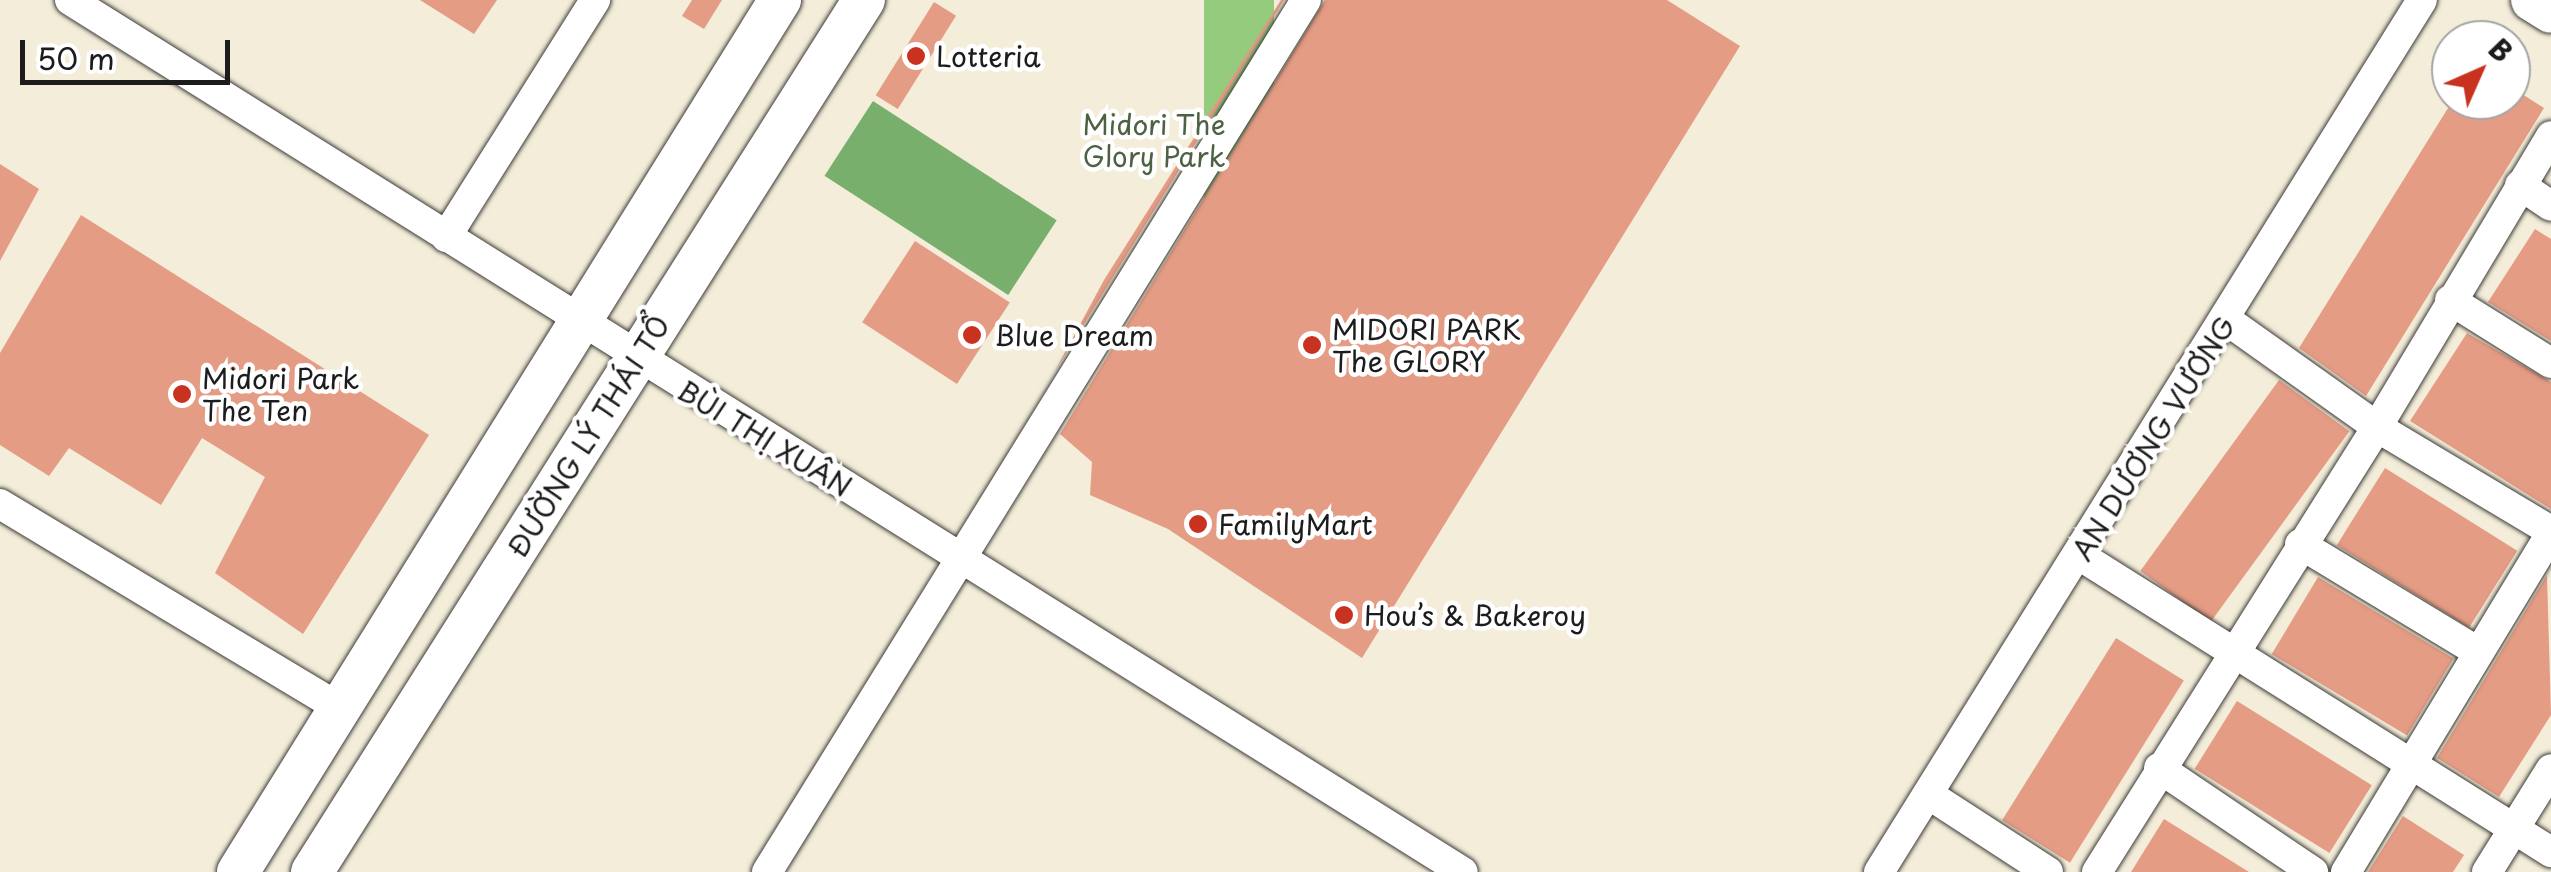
<!DOCTYPE html>
<html>
<head>
<meta charset="utf-8">
<style>
  body { margin:0 }
  #map { position:relative; width:2551px; height:872px; overflow:hidden; background:#f3edd9; font-family:"Playpen Sans",sans-serif }
  div>[style] { position:absolute }
  .green>* { inset:0; background:#95cb7d; transform-origin:0 0 }
  .forest>* { inset:0; background:#78af6c; transform-origin:0 0 }
  .building>* { inset:0; background:#e59c85; transform-origin:0 0 }
  .roads { filter:drop-shadow(0 0 2px #3c3b38) drop-shadow(0 0 2px #3c3b38) }
  .street>* { height:30px; margin:-15px; padding:0 15px; transform-origin:15px; border-radius:15px; background:#fff }
  .secondary>* { height:42px; margin:-21px; padding:0 21px; transform-origin:21px; border-radius:21px; background:#fff }
  .dots>* { width:28px; height:28px; translate:-50% -50%; box-sizing:border-box; border:5px solid #fff; border-radius:50% }
  span { translate:-50% -50%; white-space:nowrap; text-align:center; line-height:1.15; -webkit-text-stroke:9px #fff; paint-order:stroke }
  .poi-label { font-size:28px; color:#1c1c1c }
  .left { translate:0 -50%; text-align:left }
  .park-label { font-size:28px; color:#4c6243 }
  .street-label { font-size:28px; color:#1c1c1c }
  .north { position:absolute; left:2431px; top:20px; width:100px; height:100px; box-sizing:border-box; background:#fff; border:2px solid #a4a4a4; border-radius:50%; rotate:45deg; font-size:28px; font-weight:700; line-height:40px; text-align:center; color:#1c1c1c }
  .north::after { content:''; display:block; margin:auto; width:35px; height:45px; background:#c8321e; clip-path:polygon(50% 0,100% 100%,50% 72%,0 100%) }
  .scale { position:absolute; left:20px; top:40px; width:210px; height:45px; box-sizing:border-box; border:5px solid #1c1c1c; border-top:0; padding-left:12px; font-size:30px; line-height:35px; white-space:nowrap; color:#1c1c1c; -webkit-text-stroke:8px #fff; paint-order:stroke }
</style>
</head>
<body>
<div id="map">
  <div class="green">
    <i style="left:1204px;top:0;width:70px;height:534px"></i>
  </div>
  <div class="forest">
    <i style="left:873px;top:101px;width:219px;height:89px;rotate:33deg"></i>
  </div>
  <div class="building">
    <i style="clip-path:polygon(420px 0,497px 0,474px 34px)"></i>
    <i style="clip-path:polygon(692px 0,722px 0,704px 29px,682px 16px)"></i>
    <i style="clip-path:polygon(1281px 0,1284px 0,1055px 371px,1104px 280px)"></i>
    <i style="clip-path:polygon(1325px 0,1667px 0,1740px 46px,1362px 658px,1168px 529px,1090px 495px,1092px 462px,1060px 434px)"></i>
    <i style="left:934px;top:2px;width:26px;height:110px;rotate:32deg"></i>
    <i style="clip-path:polygon(2511px 87px,2544px 108px,2366px 396px,2299px 348px,2453px 100px,2511px 100px)"></i>
    <i style="clip-path:polygon(0 164px,39px 189px,0 261px)"></i>
    <i style="clip-path:polygon(81px 215px,429px 435px,303px 634px,215px 573px,265px 477px,202px 438px,161px 505px,69px 448px,49px 476px,0 445px,0 353px)"></i>
    <i style="clip-path:polygon(2535px 229px,2551px 239px,2551px 341px,2488px 302px)"></i>
    <i style="left:915px;top:241px;width:113px;height:97px;rotate:33deg"></i>
    <i style="clip-path:polygon(2467px 333px,2551px 382px,2551px 509px,2410px 421px)"></i>
    <i style="left:2279px;top:380px;width:87px;height:236px;rotate:36deg"></i>
    <i style="left:2385px;top:468px;width:156px;height:91px;rotate:32deg"></i>
    <i style="clip-path:polygon(2547px 575px,2551px 715px,2499px 797px,2437px 758px)"></i>
    <i style="left:2318px;top:577px;width:158px;height:90px;rotate:31deg"></i>
    <i style="left:2116px;top:638px;width:80px;height:215px;rotate:32deg"></i>
    <i style="left:2237px;top:701px;width:159px;height:80px;rotate:32deg"></i>
    <i style="clip-path:polygon(2403px 816px,2464px 855px,2453px 872px,2368px 872px)"></i>
    <i style="clip-path:polygon(2164px 819px,2249px 872px,2131px 872px)"></i>
  </div>
  <div class="roads">
    <div class="street">
      <i style="left:70px;top:0;width:1643px;rotate:32.05deg"></i>
      <i style="left:2520px;top:185px;width:37px;rotate:34deg"></i>
      <i style="left:446px;top:237px;width:280px;rotate:-57.8deg"></i>
      <i style="left:2450px;top:300px;width:119px;rotate:32deg"></i>
      <i style="left:2228px;top:321px;width:183px;rotate:35.4deg"></i>
      <i style="left:2377px;top:427px;width:203px;rotate:30.9deg"></i>
      <i style="left:0;top:504px;width:397px;rotate:31deg"></i>
      <i style="left:2300px;top:544px;width:208px;rotate:31.2deg"></i>
      <i style="left:2079px;top:555px;width:558px;rotate:32.18deg"></i>
      <i style="left:2159px;top:768px;width:186px;rotate:34deg"></i>
      <i style="left:1928px;top:794px;width:143px;rotate:33deg"></i>
      <i style="left:767px;top:872px;width:1025px;rotate:-58.28deg"></i>
      <i style="left:1879px;top:872px;width:1027px;rotate:-58.09deg"></i>
      <i style="left:2097px;top:872px;width:526px;rotate:-57.82deg"></i>
      <i style="left:2377px;top:427px;width:339px;rotate:-59.1deg"></i>
      <i style="left:2346px;top:872px;width:396px;rotate:-58.8deg"></i>
      <i style="left:2487px;top:872px;width:121px;rotate:-58.1deg"></i>
    </div>
    <div class="secondary">
      <i style="left:2532px;top:0;width:22px;rotate:32deg"></i>
      <i style="left:238px;top:872px;width:1027px;rotate:-58.14deg"></i>
      <i style="left:312px;top:872px;width:1032px;rotate:-57.67deg"></i>
    </div>
  </div>
  <div class="dots">
    <i style="left:916px;top:56px;background:#c8321e"></i>
    <i style="left:972px;top:335px;background:#c8321e"></i>
    <i style="left:1312px;top:345px;background:#c8321e"></i>
    <i style="left:182px;top:394px;background:#c8321e"></i>
    <i style="left:1198px;top:524px;background:#c8321e"></i>
    <i style="left:1344px;top:615px;background:#c8321e"></i>
  </div>
  <div class="poi-label">
    <span class="left" style="left:936px;top:56px">Lotteria</span>
    <span class="left" style="left:1332px;top:345px">MIDORI PARK<br>The GLORY</span>
    <span class="left" style="left:994px;top:335px">Blue Dream</span>
    <span class="left" style="left:202px;top:394px">Midori Park<br>The Ten</span>
    <span class="left" style="left:1218px;top:524px">FamilyMart</span>
    <span class="left" style="left:1364px;top:615px">Hou’s &amp; Bakeroy</span>
  </div>
  <div class="park-label">
    <span style="left:1154px;top:140px">Midori The<br>Glory Park</span>
  </div>
  <div class="street-label">
    <span style="left:588px;top:436px;rotate:-58deg">ĐƯỜNG LÝ THÁI TỔ</span>
    <span style="left:765px;top:438px;rotate:31deg">BÙI THỊ XUÂN</span>
    <span style="left:2153px;top:438px;rotate:-58deg">AN DƯƠNG VƯƠNG</span>
  </div>
  <div class="north">B</div>
  <div class="scale">50 m</div>
</div>
</body>
</html>
